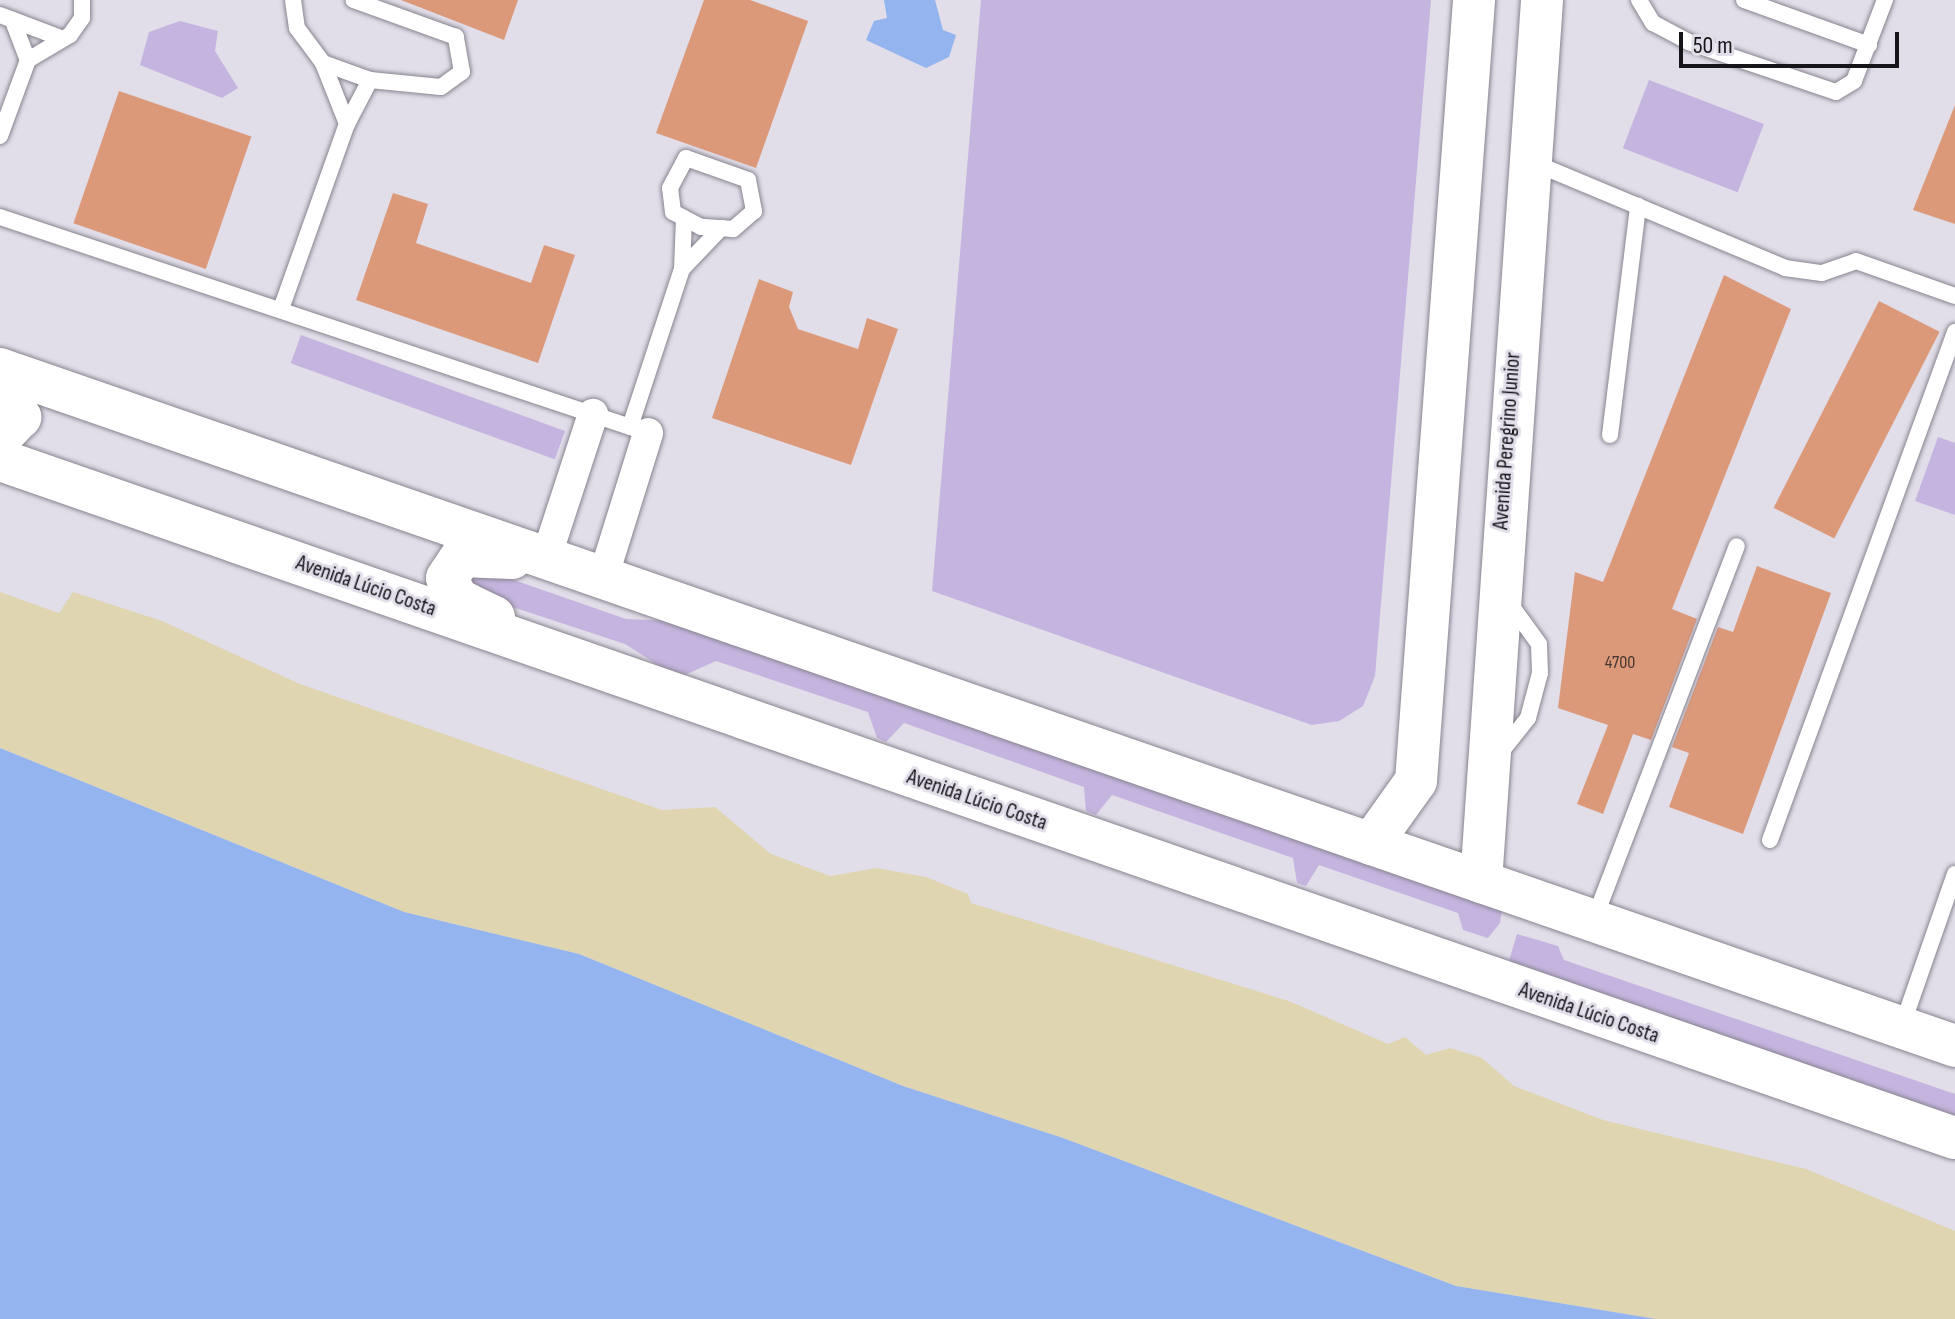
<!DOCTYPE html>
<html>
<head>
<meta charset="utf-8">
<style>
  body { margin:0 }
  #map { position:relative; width:1955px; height:1319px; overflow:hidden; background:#e1dde9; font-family:"Sofia Sans Condensed",sans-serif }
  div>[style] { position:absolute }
  .green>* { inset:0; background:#c5b4df; transform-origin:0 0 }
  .sand>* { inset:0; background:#dfd6b1 }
  .water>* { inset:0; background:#93b4ef }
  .building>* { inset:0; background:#dc997a; transform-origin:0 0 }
  .roads { filter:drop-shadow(0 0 2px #88848f) drop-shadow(0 0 2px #88848f) }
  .lane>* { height:16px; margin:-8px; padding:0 8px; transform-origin:8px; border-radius:8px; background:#fff }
  .street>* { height:30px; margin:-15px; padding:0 15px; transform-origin:15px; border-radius:15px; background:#fff }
  .secondary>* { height:42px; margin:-21px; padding:0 21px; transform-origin:21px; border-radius:21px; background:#fff }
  span { translate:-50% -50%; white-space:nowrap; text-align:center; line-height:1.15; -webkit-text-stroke:6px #e1dde9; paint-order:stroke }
  .number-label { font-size:18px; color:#483631 }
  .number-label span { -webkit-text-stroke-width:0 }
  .street-label { font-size:22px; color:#161519 }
  .scale { position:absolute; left:1679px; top:32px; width:220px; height:36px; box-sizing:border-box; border:4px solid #161519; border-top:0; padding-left:10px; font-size:24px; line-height:28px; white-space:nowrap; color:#161519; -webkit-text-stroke:6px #e1dde9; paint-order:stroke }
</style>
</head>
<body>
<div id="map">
  <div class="green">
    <i style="clip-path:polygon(981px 0,1431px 0,1375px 676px,1363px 706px,1339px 721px,1312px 725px,932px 591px)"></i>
    <i style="clip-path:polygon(180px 21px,218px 31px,215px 51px,238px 88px,222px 98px,140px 65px,149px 32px)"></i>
    <i style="left:1649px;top:80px;width:123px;height:73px;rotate:21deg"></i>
    <i style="left:301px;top:335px;width:281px;height:30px;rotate:20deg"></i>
    <i style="clip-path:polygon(1938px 437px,1955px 443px,1955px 515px,1915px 501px)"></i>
    <i style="clip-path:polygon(476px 567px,626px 619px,673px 621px,1502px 909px,1500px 923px,1488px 938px,1463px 930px,1458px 913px,1319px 865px,1306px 886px,1297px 883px,1293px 858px,1112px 795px,1096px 815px,1086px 811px,1084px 787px,904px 723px,886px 742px,877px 738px,868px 712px,716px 661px,678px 678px,625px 644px,467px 592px,462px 575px)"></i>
    <i style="clip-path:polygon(1517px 934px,1558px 946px,1564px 960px,1955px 1094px,1955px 1118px,1508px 964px)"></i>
  </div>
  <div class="sand">
    <i style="clip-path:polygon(0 592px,59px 613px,73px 592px,162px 621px,300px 684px,662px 810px,715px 807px,771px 854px,830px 876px,877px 868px,926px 877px,968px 894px,971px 903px,1289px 1001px,1388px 1044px,1405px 1037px,1426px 1055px,1450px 1048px,1482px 1058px,1514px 1086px,1603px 1120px,1806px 1169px,1955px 1231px,1955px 1319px,1656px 1319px,1456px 1286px,1063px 1138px,903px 1086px,579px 954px,404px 912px,0 748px)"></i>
  </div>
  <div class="water">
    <i style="clip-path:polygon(884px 0,935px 0,943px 30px,956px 35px,949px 57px,926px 68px,866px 40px,874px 21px,887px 18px)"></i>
    <i style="clip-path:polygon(0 748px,404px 912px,579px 954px,903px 1086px,1063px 1138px,1456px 1286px,1656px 1319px,0 1319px)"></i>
  </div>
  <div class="building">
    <i style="clip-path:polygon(401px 0,518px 0,504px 40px)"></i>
    <i style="clip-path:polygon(704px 0,750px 0,808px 21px,756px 168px,656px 133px)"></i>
    <i style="left:119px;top:91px;width:140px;height:140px;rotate:19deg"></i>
    <i style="clip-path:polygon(1955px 105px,1955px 224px,1913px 210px)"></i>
    <i style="clip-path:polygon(393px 193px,428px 204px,416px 243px,531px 283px,544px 245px,575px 255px,538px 363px,356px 300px)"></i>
    <i style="clip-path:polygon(1724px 275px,1791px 309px,1672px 609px,1697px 619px,1651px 740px,1633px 734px,1603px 814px,1577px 804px,1608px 725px,1558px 708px,1575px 572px,1603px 582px)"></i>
    <i style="clip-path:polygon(759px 279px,793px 292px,789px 307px,798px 329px,858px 349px,867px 318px,898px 329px,851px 465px,712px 418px)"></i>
    <i style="left:1879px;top:301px;width:68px;height:232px;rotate:27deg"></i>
    <i style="clip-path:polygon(1757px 566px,1831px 593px,1743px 834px,1669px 807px,1689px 753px,1672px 747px,1718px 627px,1733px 632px)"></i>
  </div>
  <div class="roads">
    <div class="lane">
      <i style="left:293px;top:0;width:28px;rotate:82deg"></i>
      <i style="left:297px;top:28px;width:44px;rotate:53.4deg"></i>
      <i style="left:323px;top:63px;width:50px;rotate:19.9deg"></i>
      <i style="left:370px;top:80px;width:71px;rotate:5.6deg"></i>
      <i style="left:441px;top:87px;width:26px;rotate:-36deg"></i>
      <i style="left:462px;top:72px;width:36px;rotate:-100deg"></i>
      <i style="left:456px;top:37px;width:109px;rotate:-160.2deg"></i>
      <i style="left:1639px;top:0;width:27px;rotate:59deg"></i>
      <i style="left:1653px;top:23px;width:40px;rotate:28deg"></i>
      <i style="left:1688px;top:42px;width:156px;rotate:18.7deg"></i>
      <i style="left:1836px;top:92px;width:21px;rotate:-31deg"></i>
      <i style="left:1854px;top:81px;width:87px;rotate:-69.1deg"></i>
      <i style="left:1744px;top:0;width:133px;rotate:19.8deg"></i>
      <i style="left:0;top:15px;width:62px;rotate:20.8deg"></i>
      <i style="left:14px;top:24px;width:39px;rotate:69deg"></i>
      <i style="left:28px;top:60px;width:49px;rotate:-30.8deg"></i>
      <i style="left:70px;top:35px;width:21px;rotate:-55deg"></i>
      <i style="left:82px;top:18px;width:18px;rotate:-90deg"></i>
      <i style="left:323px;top:63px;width:66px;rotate:68.5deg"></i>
      <i style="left:347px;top:124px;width:50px;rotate:-62.4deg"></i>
      <i style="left:0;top:136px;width:81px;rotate:-69.8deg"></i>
      <i style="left:686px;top:158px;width:66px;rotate:19.5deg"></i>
      <i style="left:748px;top:180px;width:32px;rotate:79deg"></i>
      <i style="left:754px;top:211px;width:28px;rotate:139deg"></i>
      <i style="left:733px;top:229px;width:32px;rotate:-176deg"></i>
      <i style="left:701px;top:227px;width:32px;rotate:-152deg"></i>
      <i style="left:673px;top:212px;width:24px;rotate:-97deg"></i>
      <i style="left:670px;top:188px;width:34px;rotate:-62deg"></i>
      <i style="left:1532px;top:162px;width:274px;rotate:22.7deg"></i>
      <i style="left:1785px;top:268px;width:37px;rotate:8deg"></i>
      <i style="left:1822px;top:273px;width:36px;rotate:-19deg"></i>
      <i style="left:1856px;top:261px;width:105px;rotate:19.5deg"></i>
      <i style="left:0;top:217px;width:683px;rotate:18.43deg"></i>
      <i style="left:684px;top:218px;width:51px;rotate:92.2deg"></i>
      <i style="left:682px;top:269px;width:57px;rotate:-46.4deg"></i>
      <i style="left:281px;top:309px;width:196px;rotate:-70.4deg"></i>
      <i style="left:630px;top:427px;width:166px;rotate:-71.8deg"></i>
      <i style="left:1610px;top:435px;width:231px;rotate:-83deg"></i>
      <i style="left:1497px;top:757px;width:50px;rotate:-51.5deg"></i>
      <i style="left:1528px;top:718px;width:47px;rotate:-75.1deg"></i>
      <i style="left:1540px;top:673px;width:29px;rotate:-92deg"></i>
      <i style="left:1539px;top:644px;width:54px;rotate:-126deg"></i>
      <i style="left:1770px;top:840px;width:541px;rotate:-69.99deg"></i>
      <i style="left:1594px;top:920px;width:400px;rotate:-69.1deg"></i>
      <i style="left:1902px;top:1026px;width:161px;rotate:-70.8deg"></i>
    </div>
    <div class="street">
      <i style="left:545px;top:561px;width:155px;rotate:-71.9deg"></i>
      <i style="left:602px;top:581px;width:155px;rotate:-72.7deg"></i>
    </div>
    <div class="secondary">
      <i style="left:0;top:369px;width:2069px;rotate:19.1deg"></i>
      <i style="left:0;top:390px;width:34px;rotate:53deg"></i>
      <i style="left:20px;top:417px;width:29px;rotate:134deg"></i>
      <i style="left:0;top:460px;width:2069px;rotate:19.13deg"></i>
      <i style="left:494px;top:617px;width:41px;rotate:-154.1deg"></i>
      <i style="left:457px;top:599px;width:23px;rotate:-115deg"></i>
      <i style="left:447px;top:578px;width:27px;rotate:-56deg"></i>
      <i style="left:462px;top:556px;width:50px;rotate:2.3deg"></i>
      <i style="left:1371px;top:844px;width:77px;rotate:-54.5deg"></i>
      <i style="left:1416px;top:781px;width:783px;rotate:-85.75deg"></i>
      <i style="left:1481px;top:882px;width:884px;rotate:-86.04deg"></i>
    </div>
  </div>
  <div class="number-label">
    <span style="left:1620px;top:663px">4700</span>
  </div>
  <div class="street-label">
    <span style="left:1507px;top:441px;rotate:-86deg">Avenida Peregrino Junior</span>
    <span style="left:366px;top:586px;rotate:19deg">Avenida Lúcio Costa</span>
    <span style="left:977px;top:800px;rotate:19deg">Avenida Lúcio Costa</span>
    <span style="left:1589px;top:1013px;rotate:19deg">Avenida Lúcio Costa</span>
  </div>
  <div class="scale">50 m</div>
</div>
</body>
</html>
